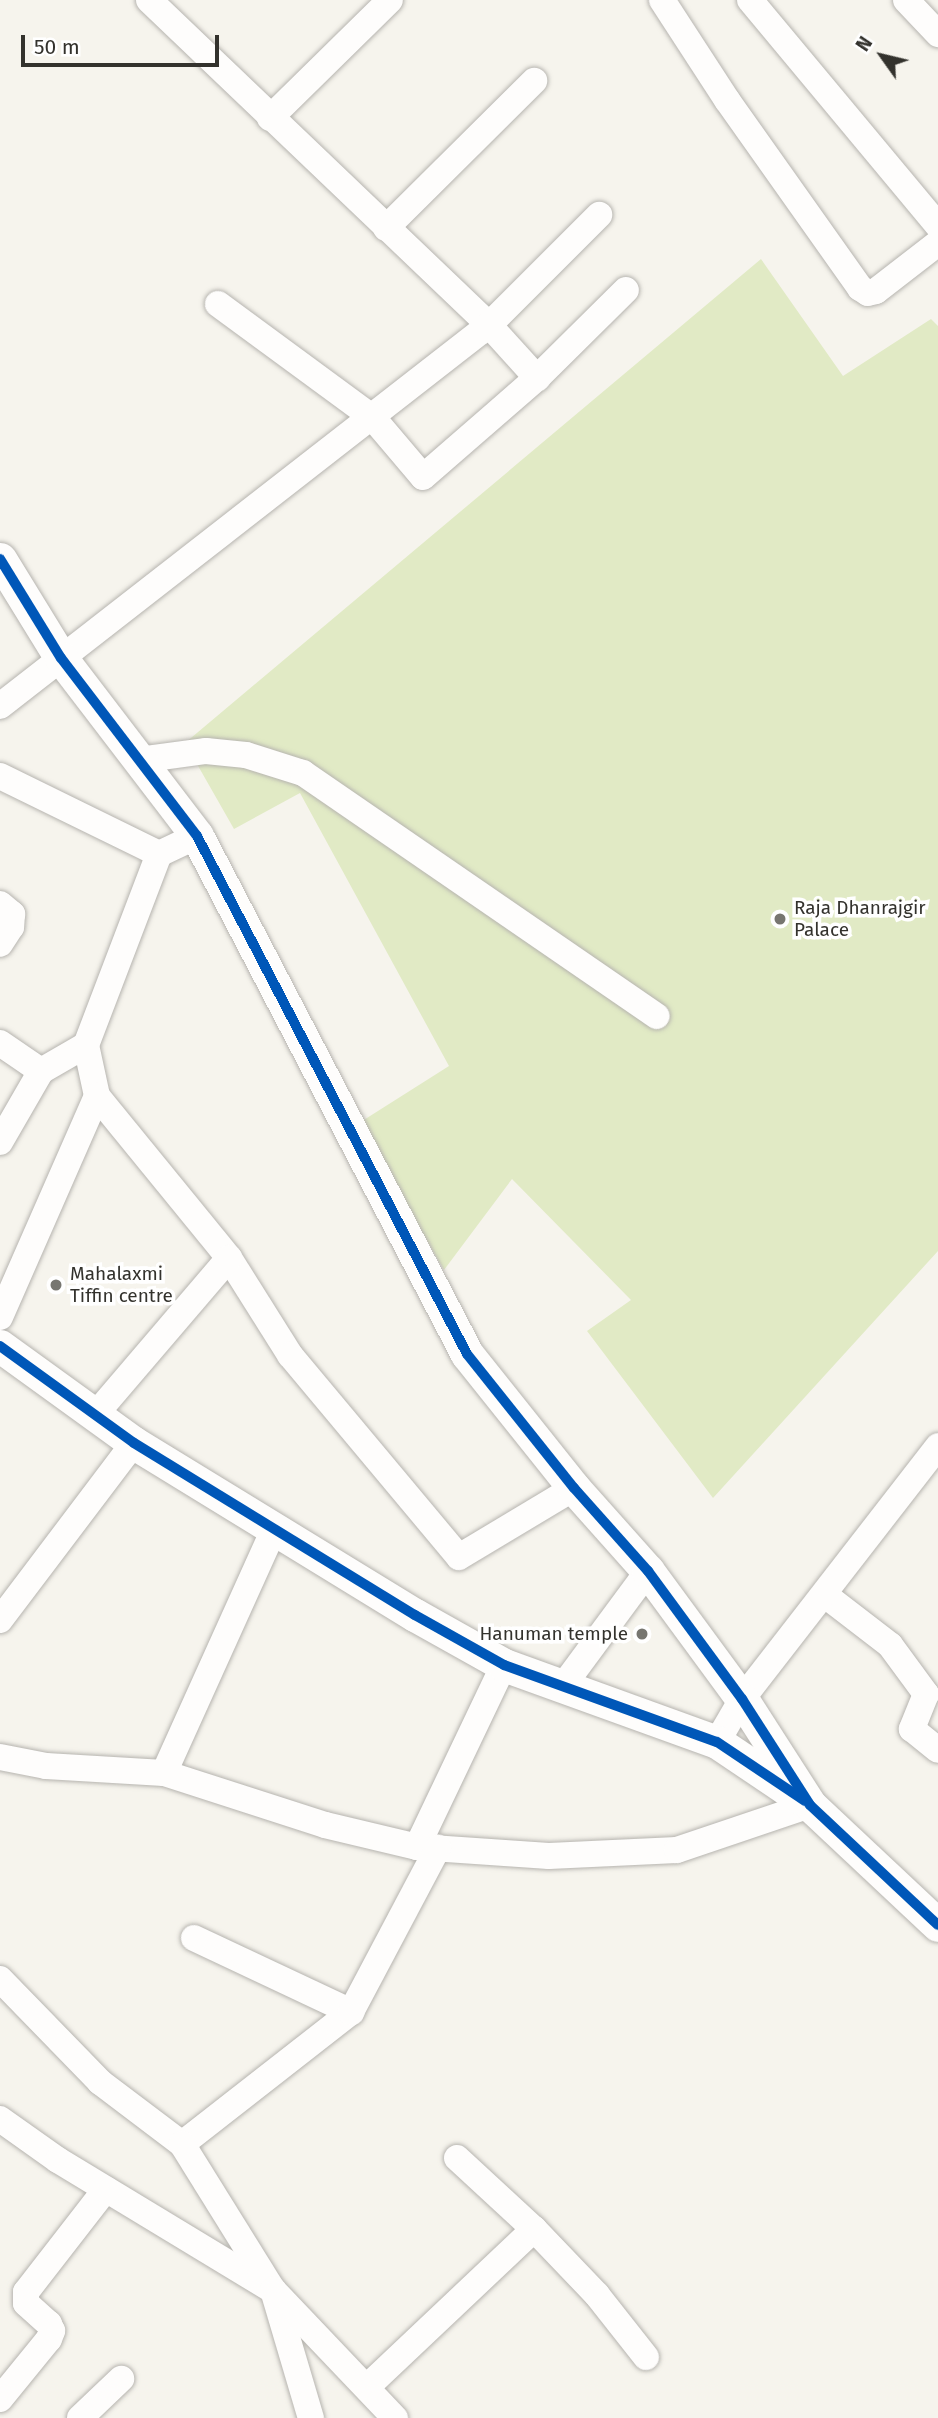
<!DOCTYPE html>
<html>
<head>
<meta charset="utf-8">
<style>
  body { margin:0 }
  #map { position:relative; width:938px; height:2418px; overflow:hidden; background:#f6f4ed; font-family:"Fira Sans",sans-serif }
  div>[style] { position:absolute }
  .green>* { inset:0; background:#e1eac5 }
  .roads { filter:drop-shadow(0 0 2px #b6b4af) drop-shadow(0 0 2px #b6b4af) }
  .minor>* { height:26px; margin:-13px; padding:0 13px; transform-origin:13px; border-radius:13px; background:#fefdfc }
  .tertiary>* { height:33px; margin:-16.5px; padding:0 16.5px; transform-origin:16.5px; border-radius:16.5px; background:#fefdfc }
  .cycleway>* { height:10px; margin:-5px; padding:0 5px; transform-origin:5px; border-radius:5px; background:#0057b8 }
  .dots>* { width:19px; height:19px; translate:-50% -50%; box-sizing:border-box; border:4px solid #fff; border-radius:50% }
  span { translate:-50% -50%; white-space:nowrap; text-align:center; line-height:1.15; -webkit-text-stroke:7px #fff; paint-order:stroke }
  .poi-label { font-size:19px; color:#33322d }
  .left { translate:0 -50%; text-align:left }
  .right { translate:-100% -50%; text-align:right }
  .north { position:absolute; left:847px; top:21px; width:70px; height:70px; -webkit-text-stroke:5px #fff; paint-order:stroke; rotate:304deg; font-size:19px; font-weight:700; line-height:28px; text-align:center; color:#33322d }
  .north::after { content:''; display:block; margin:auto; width:24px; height:32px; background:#33322d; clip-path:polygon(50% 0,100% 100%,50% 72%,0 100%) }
  .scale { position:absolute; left:21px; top:35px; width:198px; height:32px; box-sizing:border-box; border:4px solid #33322d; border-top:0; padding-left:9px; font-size:21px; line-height:24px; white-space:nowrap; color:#33322d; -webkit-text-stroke:5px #fff; paint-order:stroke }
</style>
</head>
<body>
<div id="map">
  <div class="green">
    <i style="clip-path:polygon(761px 259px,843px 376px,931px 319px,938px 326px,938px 1251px,713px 1498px,587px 1331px,631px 1300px,512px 1179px,444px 1270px,359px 1123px,449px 1066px,300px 793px,234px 829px,185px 743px)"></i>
  </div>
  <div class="roads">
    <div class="minor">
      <i style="left:149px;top:0;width:470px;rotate:43.7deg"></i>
      <i style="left:489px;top:325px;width:72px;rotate:47.8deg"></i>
      <i style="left:662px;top:0;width:119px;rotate:57deg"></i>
      <i style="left:727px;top:100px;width:230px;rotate:54.7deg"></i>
      <i style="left:860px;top:288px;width:9px;rotate:32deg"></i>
      <i style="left:868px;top:293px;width:8px;rotate:-14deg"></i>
      <i style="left:876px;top:291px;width:78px;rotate:-37.7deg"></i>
      <i style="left:750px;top:0;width:294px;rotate:50.2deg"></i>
      <i style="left:906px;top:0;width:47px;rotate:46.7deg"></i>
      <i style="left:270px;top:118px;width:168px;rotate:-44.5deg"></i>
      <i style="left:386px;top:228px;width:209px;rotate:-44.8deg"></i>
      <i style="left:218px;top:304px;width:192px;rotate:36.3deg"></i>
      <i style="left:373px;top:418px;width:77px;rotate:49.7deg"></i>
      <i style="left:423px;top:477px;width:151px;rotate:-41deg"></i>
      <i style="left:537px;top:378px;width:125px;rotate:-44.7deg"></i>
      <i style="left:0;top:706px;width:620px;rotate:-37.92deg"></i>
      <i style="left:489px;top:325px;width:156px;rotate:-45deg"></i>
      <i style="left:139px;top:760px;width:68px;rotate:-7.7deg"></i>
      <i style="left:206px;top:751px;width:40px;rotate:5.7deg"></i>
      <i style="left:246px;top:755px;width:60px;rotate:17.5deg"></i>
      <i style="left:303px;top:773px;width:429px;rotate:34.5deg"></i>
      <i style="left:0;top:776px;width:177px;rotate:26.1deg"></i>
      <i style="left:159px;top:854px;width:42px;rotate:-25.3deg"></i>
      <i style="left:159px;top:854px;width:204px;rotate:110.9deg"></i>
      <i style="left:86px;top:1045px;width:52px;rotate:77.8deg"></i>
      <i style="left:97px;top:1096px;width:209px;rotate:50.8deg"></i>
      <i style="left:229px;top:1258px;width:115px;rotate:57.8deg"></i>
      <i style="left:290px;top:1355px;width:263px;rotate:50.1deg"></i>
      <i style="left:459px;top:1557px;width:134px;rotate:-31deg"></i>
      <i style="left:0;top:904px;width:16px;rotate:40deg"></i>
      <i style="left:12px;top:914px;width:13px;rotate:94deg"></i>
      <i style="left:11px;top:927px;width:20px;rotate:123deg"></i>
      <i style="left:0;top:1043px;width:50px;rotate:34.3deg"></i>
      <i style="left:41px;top:1071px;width:52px;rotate:-30deg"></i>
      <i style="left:0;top:1142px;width:82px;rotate:-60deg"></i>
      <i style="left:0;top:1317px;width:241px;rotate:-66.3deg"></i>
      <i style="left:95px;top:1415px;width:206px;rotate:-49.5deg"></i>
      <i style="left:825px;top:1595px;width:82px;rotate:37.6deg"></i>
      <i style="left:890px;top:1645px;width:61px;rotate:53.7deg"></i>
      <i style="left:926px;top:1694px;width:38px;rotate:112deg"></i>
      <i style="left:912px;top:1729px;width:33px;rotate:39deg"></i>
      <i style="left:0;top:1620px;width:222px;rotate:-52.9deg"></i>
      <i style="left:563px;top:1686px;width:143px;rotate:-53.5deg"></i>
      <i style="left:717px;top:1742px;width:50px;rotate:-59.8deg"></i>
      <i style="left:742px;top:1699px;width:320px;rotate:-52.2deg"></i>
      <i style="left:0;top:1757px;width:47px;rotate:11.1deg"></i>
      <i style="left:46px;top:1766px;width:118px;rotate:3.4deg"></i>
      <i style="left:164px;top:1773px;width:169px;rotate:17.9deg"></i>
      <i style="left:325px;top:1825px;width:95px;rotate:13.4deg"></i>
      <i style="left:417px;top:1847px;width:132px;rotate:3.9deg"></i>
      <i style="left:549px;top:1856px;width:128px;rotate:-2.7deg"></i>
      <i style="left:677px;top:1850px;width:140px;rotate:-18.7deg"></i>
      <i style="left:164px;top:1773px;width:270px;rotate:-65.7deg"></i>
      <i style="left:417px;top:1847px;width:202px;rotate:-64.5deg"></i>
      <i style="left:194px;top:1938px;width:174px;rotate:25.2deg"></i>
      <i style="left:0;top:1979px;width:144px;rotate:45.8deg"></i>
      <i style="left:100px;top:2082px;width:103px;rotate:37.1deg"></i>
      <i style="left:182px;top:2144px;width:214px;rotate:-38deg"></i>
      <i style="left:351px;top:2012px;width:186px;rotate:-62.1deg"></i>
      <i style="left:0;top:2119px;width:71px;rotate:35.3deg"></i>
      <i style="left:58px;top:2160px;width:251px;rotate:31.2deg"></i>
      <i style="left:273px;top:2290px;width:134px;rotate:73.5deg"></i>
      <i style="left:182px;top:2144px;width:172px;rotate:58.1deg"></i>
      <i style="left:273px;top:2290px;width:177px;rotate:46.4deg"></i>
      <i style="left:457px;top:2158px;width:105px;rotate:42.7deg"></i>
      <i style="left:534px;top:2229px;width:91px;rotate:46.3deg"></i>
      <i style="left:597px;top:2295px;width:79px;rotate:51.7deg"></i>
      <i style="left:367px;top:2387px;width:230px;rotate:-43.4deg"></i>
      <i style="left:0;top:2399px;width:77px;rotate:-50.8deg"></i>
      <i style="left:49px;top:2339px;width:9px;rotate:-69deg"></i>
      <i style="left:52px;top:2331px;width:8px;rotate:-113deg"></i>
      <i style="left:49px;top:2324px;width:31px;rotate:-138deg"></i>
      <i style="left:26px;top:2303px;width:11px;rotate:-90deg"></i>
      <i style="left:26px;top:2292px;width:130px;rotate:-52.2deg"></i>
      <i style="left:80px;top:2418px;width:57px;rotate:-43.6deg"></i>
    </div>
    <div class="tertiary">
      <i style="left:0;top:559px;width:116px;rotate:58.4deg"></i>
      <i style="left:61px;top:658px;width:224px;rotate:52.6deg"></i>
      <i style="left:197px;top:836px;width:584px;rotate:62.47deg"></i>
      <i style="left:467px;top:1354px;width:171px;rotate:51.4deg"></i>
      <i style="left:574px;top:1488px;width:111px;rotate:48.3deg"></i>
      <i style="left:648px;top:1571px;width:159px;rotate:53.7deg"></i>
      <i style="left:742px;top:1699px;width:126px;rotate:57.3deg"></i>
      <i style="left:810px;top:1805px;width:175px;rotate:43.2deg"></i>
      <i style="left:0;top:1346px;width:165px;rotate:35.9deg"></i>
      <i style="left:134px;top:1443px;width:329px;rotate:31.5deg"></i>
      <i style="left:415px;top:1615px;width:102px;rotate:29.3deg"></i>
      <i style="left:504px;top:1665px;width:226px;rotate:19.9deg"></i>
      <i style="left:717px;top:1742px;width:100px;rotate:34deg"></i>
    </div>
  </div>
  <div class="cycleway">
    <i style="left:0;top:559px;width:116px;rotate:58.4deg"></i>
    <i style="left:61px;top:658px;width:224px;rotate:52.6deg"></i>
    <i style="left:197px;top:836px;width:584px;rotate:62.47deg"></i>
    <i style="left:467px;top:1354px;width:171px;rotate:51.4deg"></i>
    <i style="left:574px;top:1488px;width:111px;rotate:48.3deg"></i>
    <i style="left:648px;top:1571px;width:159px;rotate:53.7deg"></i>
    <i style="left:742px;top:1699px;width:126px;rotate:57.3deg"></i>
    <i style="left:810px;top:1805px;width:175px;rotate:43.2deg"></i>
    <i style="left:0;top:1346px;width:165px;rotate:35.9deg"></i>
    <i style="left:134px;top:1443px;width:329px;rotate:31.5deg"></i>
    <i style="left:415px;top:1615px;width:102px;rotate:29.3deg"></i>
    <i style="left:504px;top:1665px;width:226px;rotate:19.9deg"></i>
    <i style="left:717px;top:1742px;width:106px;rotate:33.8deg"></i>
  </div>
  <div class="dots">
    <i style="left:780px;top:919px;background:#777670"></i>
    <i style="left:56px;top:1285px;background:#777670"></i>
    <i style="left:642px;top:1634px;background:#777670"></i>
  </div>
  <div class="poi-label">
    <span class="left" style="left:794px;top:919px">Raja Dhanrajgir<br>Palace</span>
    <span class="left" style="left:70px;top:1285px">Mahalaxmi<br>Tiffin centre</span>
    <span class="right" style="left:628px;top:1634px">Hanuman temple</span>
  </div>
  <div class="north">N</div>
  <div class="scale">50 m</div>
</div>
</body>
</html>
